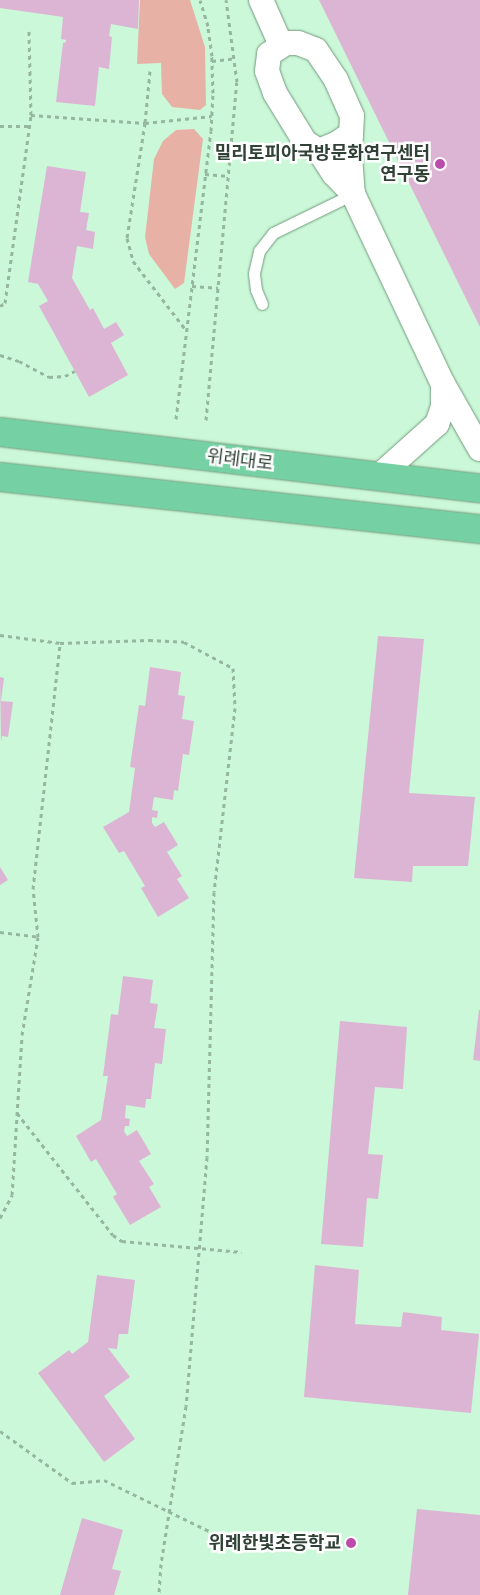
<!DOCTYPE html>
<html>
<head>
<meta charset="utf-8">
<style>
  body { margin:0 }
  #map { position:relative; width:480px; height:1595px; overflow:hidden; background:#cbf8d8; font-family:"DM Sans","Noto Sans KR",sans-serif }
  div>[style] { position:absolute }
  .green>* { inset:0; background:#e7b2a5 }
  .building>* { inset:0; background:#ddb5d4 }
  .path>* { height:3px; margin-top:-1.5px; transform-origin:0; background:repeating-linear-gradient(90deg,#94b79e 0 4px,transparent 0 8px) }
  .roads { filter:drop-shadow(0 0 1px #719a7d) drop-shadow(0 0 1px #719a7d) }
  .service>* { height:11px; margin:-5.5px; padding:0 5.5px; transform-origin:5.5px; border-radius:5.5px; background:#fff }
  .minor>* { height:24px; margin:-12px; padding:0 12px; transform-origin:12px; border-radius:12px; background:#fff }
  .primary>* { height:28px; margin:-14px; padding:0 14px; transform-origin:14px; border-radius:14px; background:#75d1a3 }
  .dots>* { width:14px; height:14px; translate:-50% -50%; box-sizing:border-box; border:2px solid #fff; border-radius:50% }
  span { translate:-50% -50%; white-space:nowrap; text-align:center; line-height:1.15; -webkit-text-stroke:5px #fff; paint-order:stroke }
  .poi-label { font-size:18px; color:#304135; font-weight:700 }
  .right { translate:-100% -50%; text-align:right }
  .street-label { font-size:18px; color:#304135 }
</style>
</head>
<body>
<div id="map">
  <div class="green">
    <i style="clip-path:polygon(140px 0,190px 0,205px 47px,206px 105px,200px 110px,172px 107px,162px 94px,161px 63px,137px 64px)"></i>
    <i style="clip-path:polygon(194px 129px,203px 139px,184px 283px,175px 289px,149px 254px,145px 237px,154px 159px,163px 141px,176px 130px)"></i>
  </div>
  <div class="building">
    <i style="clip-path:polygon(0 0,139px 0,138px 29px,111px 24px,109px 36px,112px 37px,109px 69px,99px 67px,95px 106px,56px 102px,63px 43px,66px 42px,66px 40px,61px 39px,63px 17px,0 8px)"></i>
    <i style="clip-path:polygon(319px 0,480px 0,480px 327px)"></i>
    <i style="clip-path:polygon(47px 166px,86px 172px,80px 212px,89px 213px,86px 230px,95px 232px,93px 249px,77px 246px,72px 278px,90px 310px,93px 308px,104px 329px,116px 322px,124px 335px,111px 343px,128px 375px,89px 397px,39px 306px,48px 301px,38px 284px,28px 282px)"></i>
    <i style="clip-path:polygon(378px 636px,424px 639px,409px 793px,475px 797px,468px 866px,413px 866px,412px 882px,354px 878px)"></i>
    <i style="clip-path:polygon(150px 667px,181px 672px,178px 695px,185px 696px,182px 719px,194px 721px,189px 755px,183px 754px,178px 791px,174px 790px,173px 800px,154px 797px,152px 810px,158px 811px,157px 818px,152px 817px,152px 823px,155px 827px,164px 822px,178px 845px,167px 852px,182px 876px,177px 879px,189px 898px,158px 917px,141px 888px,145px 886px,124px 851px,119px 853px,103px 827px,129px 812px,135px 768px,130px 767px,139px 705px,145px 706px)"></i>
    <i style="clip-path:polygon(0 677px,4px 678px,1px 701px,13px 702px,8px 737px,2px 736px,1px 742px)"></i>
    <i style="clip-path:polygon(0 867px,8px 880px,0 885px)"></i>
    <i style="clip-path:polygon(123px 976px,153px 980px,150px 1003px,158px 1004px,154px 1028px,166px 1029px,162px 1064px,155px 1063px,151px 1099px,146px 1099px,145px 1108px,126px 1105px,125px 1118px,130px 1119px,129px 1126px,125px 1126px,124px 1131px,127px 1136px,137px 1130px,151px 1154px,139px 1161px,154px 1184px,149px 1187px,161px 1207px,130px 1225px,113px 1197px,117px 1194px,96px 1159px,91px 1162px,76px 1136px,101px 1120px,108px 1076px,103px 1076px,111px 1014px,118px 1015px)"></i>
    <i style="clip-path:polygon(479px 1010px,480px 1010px,480px 1061px,473px 1060px)"></i>
    <i style="clip-path:polygon(340px 1021px,407px 1027px,403px 1089px,375px 1087px,368px 1154px,383px 1155px,378px 1199px,367px 1198px,363px 1247px,321px 1244px)"></i>
    <i style="clip-path:polygon(315px 1265px,359px 1270px,355px 1324px,401px 1327px,403px 1312px,442px 1317px,441px 1330px,479px 1334px,471px 1413px,304px 1397px)"></i>
    <i style="clip-path:polygon(97px 1275px,135px 1280px,128px 1334px,119px 1334px,117px 1349px,108px 1348px,130px 1377px,104px 1396px,135px 1439px,104px 1462px,38px 1373px,69px 1350px,72px 1354px,88px 1342px)"></i>
    <i style="clip-path:polygon(417px 1509px,480px 1515px,480px 1595px,408px 1595px)"></i>
    <i style="clip-path:polygon(82px 1518px,123px 1530px,112px 1569px,121px 1571px,114px 1595px,60px 1595px)"></i>
  </div>
  <div class="path">
    <i style="left:212px;top:61px;width:23px;rotate:-7deg"></i>
    <i style="left:150px;top:71px;width:52px;rotate:95.5deg"></i>
    <i style="left:145px;top:123px;width:116px;rotate:98.9deg"></i>
    <i style="left:127px;top:238px;width:24px;rotate:75deg"></i>
    <i style="left:133px;top:261px;width:87px;rotate:52.5deg"></i>
    <i style="left:31px;top:115px;width:114px;rotate:4deg"></i>
    <i style="left:145px;top:123px;width:67px;rotate:-6deg"></i>
    <i style="left:0;top:126px;width:29px"></i>
    <i style="left:205px;top:174px;width:24px;rotate:5deg"></i>
    <i style="left:192px;top:286px;width:26px;rotate:4deg"></i>
    <i style="left:0;top:306px;width:6px;rotate:-31deg"></i>
    <i style="left:5px;top:303px;width:190px;rotate:-82.1deg"></i>
    <i style="left:31px;top:115px;width:84px;rotate:-91.4deg"></i>
    <i style="left:0;top:355px;width:20px;rotate:18deg"></i>
    <i style="left:19px;top:361px;width:34px;rotate:28deg"></i>
    <i style="left:49px;top:377px;width:16px;rotate:-4deg"></i>
    <i style="left:65px;top:376px;width:11px;rotate:-27deg"></i>
    <i style="left:176px;top:419px;width:290px;rotate:-83.1deg"></i>
    <i style="left:211px;top:131px;width:38px;rotate:-87deg"></i>
    <i style="left:213px;top:93px;width:37px;rotate:-92deg"></i>
    <i style="left:212px;top:56px;width:30px;rotate:-98deg"></i>
    <i style="left:208px;top:26px;width:27px;rotate:-107deg"></i>
    <i style="left:206px;top:420px;width:339px;rotate:-84.8deg"></i>
    <i style="left:237px;top:82px;width:83px;rotate:-97.6deg"></i>
    <i style="left:0;top:635px;width:61px;rotate:7.6deg"></i>
    <i style="left:60px;top:643px;width:89px;rotate:-1.9deg"></i>
    <i style="left:149px;top:640px;width:35px;rotate:3deg"></i>
    <i style="left:184px;top:642px;width:55px;rotate:28deg"></i>
    <i style="left:233px;top:668px;width:40px;rotate:87.1deg"></i>
    <i style="left:235px;top:708px;width:185px;rotate:96.5deg"></i>
    <i style="left:214px;top:892px;width:265px;rotate:91.5deg"></i>
    <i style="left:207px;top:1157px;width:250px;rotate:94.8deg"></i>
    <i style="left:186px;top:1406px;width:160px;rotate:99deg"></i>
    <i style="left:161px;top:1564px;width:31px;rotate:94deg"></i>
    <i style="left:0;top:932px;width:38px;rotate:7deg"></i>
    <i style="left:17px;top:1113px;width:155px;rotate:51.8deg"></i>
    <i style="left:113px;top:1235px;width:11px;rotate:34deg"></i>
    <i style="left:122px;top:1241px;width:120px;rotate:5.3deg"></i>
    <i style="left:0;top:1218px;width:26px;rotate:-62deg"></i>
    <i style="left:12px;top:1195px;width:160px;rotate:-86.4deg"></i>
    <i style="left:22px;top:1035px;width:99px;rotate:-80.7deg"></i>
    <i style="left:38px;top:937px;width:48px;rotate:-95.9deg"></i>
    <i style="left:33px;top:889px;width:247px;rotate:-83.7deg"></i>
    <i style="left:0;top:1431px;width:89px;rotate:35.8deg"></i>
    <i style="left:72px;top:1483px;width:32px;rotate:-5deg"></i>
    <i style="left:104px;top:1480px;width:117px;rotate:25.9deg"></i>
  </div>
  <div class="roads">
    <div class="service">
      <i style="left:262px;top:304px;width:15px;rotate:-113deg"></i>
      <i style="left:256px;top:290px;width:17px;rotate:-97deg"></i>
      <i style="left:254px;top:273px;width:23px;rotate:-77deg"></i>
      <i style="left:259px;top:251px;width:23px;rotate:-52deg"></i>
      <i style="left:273px;top:233px;width:89px;rotate:-26deg"></i>
    </div>
    <div class="minor">
      <i style="left:261px;top:0;width:49px;rotate:66deg"></i>
      <i style="left:286px;top:43px;width:12px"></i>
      <i style="left:298px;top:43px;width:19px;rotate:21deg"></i>
      <i style="left:316px;top:50px;width:36px;rotate:56deg"></i>
      <i style="left:336px;top:80px;width:39px;rotate:66deg"></i>
      <i style="left:352px;top:116px;width:18px;rotate:93deg"></i>
      <i style="left:351px;top:134px;width:18px;rotate:146deg"></i>
      <i style="left:336px;top:144px;width:18px;rotate:158deg"></i>
      <i style="left:319px;top:151px;width:17px;rotate:-147deg"></i>
      <i style="left:305px;top:142px;width:57px;rotate:-121.5deg"></i>
      <i style="left:275px;top:93px;width:23px;rotate:-110deg"></i>
      <i style="left:267px;top:71px;width:17px;rotate:-83deg"></i>
      <i style="left:269px;top:54px;width:20px;rotate:-33deg"></i>
      <i style="left:351px;top:134px;width:21px;rotate:93deg"></i>
      <i style="left:350px;top:155px;width:39px;rotate:86deg"></i>
      <i style="left:319px;top:151px;width:27px;rotate:57deg"></i>
      <i style="left:334px;top:174px;width:28px;rotate:46deg"></i>
      <i style="left:353px;top:194px;width:210px;rotate:64.7deg"></i>
      <i style="left:443px;top:384px;width:75px;rotate:60.4deg"></i>
      <i style="left:379px;top:476px;width:78px;rotate:-41.9deg"></i>
      <i style="left:437px;top:424px;width:18px;rotate:-71deg"></i>
      <i style="left:443px;top:407px;width:23px;rotate:-90deg"></i>
    </div>
    <div class="primary">
      <i style="left:0;top:432px;width:483px;rotate:6.7deg"></i>
      <i style="left:0;top:477px;width:483px;rotate:6.2deg"></i>
    </div>
  </div>
  <div class="dots">
    <i style="left:440px;top:164px;background:#bb4caa"></i>
    <i style="left:351px;top:1543px;background:#bb4caa"></i>
  </div>
  <div class="poi-label">
    <span class="right" style="left:430px;top:164px">밀리토피아국방문화연구센터<br>연구동</span>
    <span class="right" style="left:341px;top:1543px">위례한빛초등학교</span>
  </div>
  <div class="street-label">
    <span style="left:240px;top:460px;rotate:7deg">위례대로</span>
  </div>
</div>
</body>
</html>
